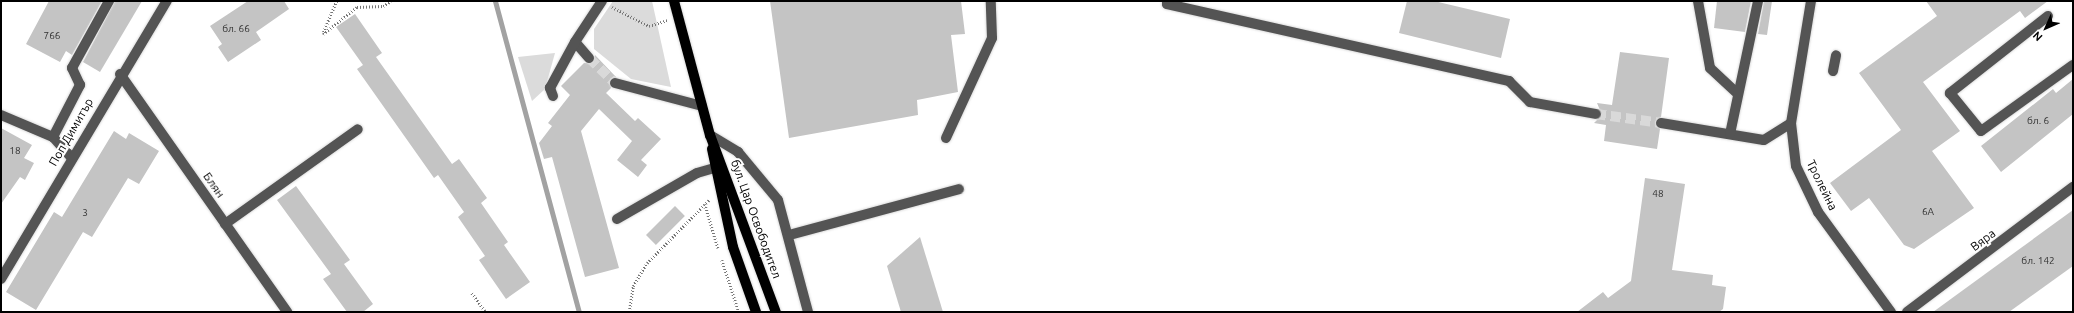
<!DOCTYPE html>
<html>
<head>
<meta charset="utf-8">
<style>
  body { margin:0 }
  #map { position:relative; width:2074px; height:313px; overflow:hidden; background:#fff; font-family:Ubuntu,sans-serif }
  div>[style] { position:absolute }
  .green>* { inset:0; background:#dbdbdb }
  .stream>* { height:5px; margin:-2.5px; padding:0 2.5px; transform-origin:2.5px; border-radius:2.5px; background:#a2a2a2 }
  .building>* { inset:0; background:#c4c4c4; transform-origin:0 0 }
  .minor-tunnel>* { height:10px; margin-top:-5px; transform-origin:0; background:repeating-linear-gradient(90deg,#d9d9d9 0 10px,transparent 0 15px) }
  .path>* { height:2.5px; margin-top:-1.25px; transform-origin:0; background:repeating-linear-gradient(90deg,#767676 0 1px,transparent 0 3px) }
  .roads { filter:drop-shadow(0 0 1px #dbdbdb) drop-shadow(0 0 1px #dbdbdb) }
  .minor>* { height:10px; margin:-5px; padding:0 5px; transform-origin:5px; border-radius:5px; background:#545454 }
  .major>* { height:10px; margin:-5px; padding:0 5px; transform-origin:5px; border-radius:5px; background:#000 }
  span { translate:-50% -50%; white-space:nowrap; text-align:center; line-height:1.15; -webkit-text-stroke:4px #fff; paint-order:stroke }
  .number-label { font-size:10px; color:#313131 }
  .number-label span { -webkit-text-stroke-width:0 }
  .street-label { font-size:12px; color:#000 }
  .frame { position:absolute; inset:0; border:2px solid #000; pointer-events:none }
  .north { position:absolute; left:2026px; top:8px; width:40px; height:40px; -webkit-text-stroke:3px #fff; paint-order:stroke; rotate:225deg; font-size:11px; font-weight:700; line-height:16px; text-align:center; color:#000 }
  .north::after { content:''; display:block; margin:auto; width:14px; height:18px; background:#000; clip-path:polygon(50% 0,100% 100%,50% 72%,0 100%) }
</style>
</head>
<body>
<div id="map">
  <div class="green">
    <i style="clip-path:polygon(613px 1px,652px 1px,671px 87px,631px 79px,594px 49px,594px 29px)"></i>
    <i style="clip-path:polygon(555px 53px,545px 89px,532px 101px,518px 57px)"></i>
  </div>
  <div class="stream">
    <i style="left:495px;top:1px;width:322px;rotate:74.9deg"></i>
  </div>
  <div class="building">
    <i style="clip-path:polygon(49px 1px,102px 1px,72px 55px,66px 51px,60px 62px,26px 44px)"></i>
    <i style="clip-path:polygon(115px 1px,142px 1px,100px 72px,83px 62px)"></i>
    <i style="clip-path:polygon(248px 1px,284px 1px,289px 9px,256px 32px,261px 40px,228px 62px,218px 47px,222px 44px,210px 26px)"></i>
    <i style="clip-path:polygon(770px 1px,961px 1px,965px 34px,951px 35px,958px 92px,917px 100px,918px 115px,789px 138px)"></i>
    <i style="clip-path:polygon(1407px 1px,1434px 1px,1510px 19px,1501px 58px,1399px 33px)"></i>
    <i style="clip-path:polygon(1717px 1px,1751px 1px,1745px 32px,1714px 28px)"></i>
    <i style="clip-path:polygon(1764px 1px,1772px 1px,1767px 35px,1758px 34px)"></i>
    <i style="clip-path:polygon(1926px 1px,2048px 1px,2025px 18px,2020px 11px,1923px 82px,1960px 131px,1932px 151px,1974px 208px,1914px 249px,1904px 245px,1869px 198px,1851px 211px,1830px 183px,1901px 130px,1859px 73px,1937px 16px)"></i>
    <i style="clip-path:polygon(355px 14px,382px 53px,376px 57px,452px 164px,459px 159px,487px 198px,481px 203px,508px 242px,504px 245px,530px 282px,506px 299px,479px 260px,485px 256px,458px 217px,464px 212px,438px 175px,434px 178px,357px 69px,363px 65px,336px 27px)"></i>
    <i style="clip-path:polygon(1620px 52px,1669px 58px,1661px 117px,1655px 122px,1660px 129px,1657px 149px,1604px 141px,1606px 125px,1594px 123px,1602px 115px,1597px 103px,1612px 105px)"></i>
    <i style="clip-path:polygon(595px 55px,616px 77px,610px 79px,611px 88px,606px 93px,635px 121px,638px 118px,661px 139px,641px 160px,647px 165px,638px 177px,617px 160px,632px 141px,599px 109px,581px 131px,619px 268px,585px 277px,552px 157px,544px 159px,539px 143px,552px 126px,548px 123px,570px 95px,561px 86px,584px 63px,594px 63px)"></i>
    <i style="clip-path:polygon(2073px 79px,2073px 114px,2001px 172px,1981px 146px,2053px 89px,2056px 93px)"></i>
    <i style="clip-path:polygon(1px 128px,32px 145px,24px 158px,34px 163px,25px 180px,20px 177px,1px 204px)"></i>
    <i style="clip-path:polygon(114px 131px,126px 139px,129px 133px,159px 151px,139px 184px,128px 178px,92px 237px,83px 232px,36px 310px,6px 292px,54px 212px,62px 217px)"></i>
    <i style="clip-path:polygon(1645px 178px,1685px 184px,1672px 270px,1713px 275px,1712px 285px,1726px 287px,1723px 309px,1719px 312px,1577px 312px,1603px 292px,1608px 298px,1631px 281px)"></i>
    <i style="clip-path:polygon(296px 186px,350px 260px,344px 264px,373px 304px,363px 312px,347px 312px,323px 279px,331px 274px,277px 200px)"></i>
    <i style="left:675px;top:206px;width:14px;height:41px;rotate:45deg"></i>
    <i style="clip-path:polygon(2073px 210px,2073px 266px,2009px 312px,1933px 312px)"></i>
    <i style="clip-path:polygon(920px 237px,943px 312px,901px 312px,887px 266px)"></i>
  </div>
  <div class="minor-tunnel">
    <i style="left:589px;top:58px;width:36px;rotate:44deg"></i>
    <i style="left:1596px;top:114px;width:66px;rotate:7.9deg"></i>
  </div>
  <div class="path">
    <i style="left:337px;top:1px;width:36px;rotate:113deg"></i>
    <i style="left:323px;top:34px;width:43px;rotate:-38.5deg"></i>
    <i style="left:357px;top:7px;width:26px;rotate:-2deg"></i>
    <i style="left:383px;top:6px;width:9px;rotate:-32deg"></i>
    <i style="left:612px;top:7px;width:42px;rotate:27.2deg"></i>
    <i style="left:649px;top:26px;width:19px;rotate:-18deg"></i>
    <i style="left:705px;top:204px;width:46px;rotate:73.5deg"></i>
    <i style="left:722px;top:260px;width:55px;rotate:71.9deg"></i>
    <i style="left:472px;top:293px;width:24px;rotate:54deg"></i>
    <i style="left:629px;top:312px;width:26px;rotate:-81deg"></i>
    <i style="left:633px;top:286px;width:27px;rotate:-59deg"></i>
    <i style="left:647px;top:263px;width:90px;rotate:-45.5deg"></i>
  </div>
  <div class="roads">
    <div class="minor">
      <i style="left:1167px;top:1px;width:3px;rotate:90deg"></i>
      <i style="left:1167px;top:4px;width:351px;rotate:12.7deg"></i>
      <i style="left:1509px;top:81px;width:30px;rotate:45deg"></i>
      <i style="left:1530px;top:102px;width:67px;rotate:10.3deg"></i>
      <i style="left:1698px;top:1px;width:68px;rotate:79.8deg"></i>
      <i style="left:1710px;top:68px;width:38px;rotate:43deg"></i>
      <i style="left:1811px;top:1px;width:124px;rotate:99.3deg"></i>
      <i style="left:1791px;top:123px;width:43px;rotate:83.4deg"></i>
      <i style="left:1796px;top:166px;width:51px;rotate:64.4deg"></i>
      <i style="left:1818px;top:212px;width:124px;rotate:53.9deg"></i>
      <i style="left:2048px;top:16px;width:125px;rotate:141.8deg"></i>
      <i style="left:1950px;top:93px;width:49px;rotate:50.8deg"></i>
      <i style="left:1981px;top:131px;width:113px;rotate:-35.7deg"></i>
      <i style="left:589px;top:58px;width:21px;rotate:-131deg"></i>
      <i style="left:575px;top:42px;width:49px;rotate:-56.6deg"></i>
      <i style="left:1833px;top:71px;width:16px;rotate:-79deg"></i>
      <i style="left:120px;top:74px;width:291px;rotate:54.9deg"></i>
      <i style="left:615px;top:83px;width:90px;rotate:14.8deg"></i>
      <i style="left:553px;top:96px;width:9px;rotate:-111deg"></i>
      <i style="left:550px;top:88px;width:52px;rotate:-61.5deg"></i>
      <i style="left:1px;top:115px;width:56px;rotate:22.9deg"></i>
      <i style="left:53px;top:137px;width:27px;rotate:48deg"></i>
      <i style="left:1661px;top:123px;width:104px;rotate:9.4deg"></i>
      <i style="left:1764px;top:140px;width:32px;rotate:-32deg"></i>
      <i style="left:1730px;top:134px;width:136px;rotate:-78.1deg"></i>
      <i style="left:710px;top:135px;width:33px;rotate:31deg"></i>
      <i style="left:738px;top:152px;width:62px;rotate:50.2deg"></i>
      <i style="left:778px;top:200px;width:116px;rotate:75deg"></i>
      <i style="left:53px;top:137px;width:59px;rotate:-62.6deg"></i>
      <i style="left:80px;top:85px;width:19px;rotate:-115deg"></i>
      <i style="left:72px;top:68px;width:77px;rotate:-61.1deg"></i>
      <i style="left:946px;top:138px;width:110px;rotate:-65.3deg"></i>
      <i style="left:992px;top:38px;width:37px;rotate:-92deg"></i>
      <i style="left:617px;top:219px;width:92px;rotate:-29.9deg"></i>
      <i style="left:697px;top:173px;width:18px;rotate:-16deg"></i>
      <i style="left:225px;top:224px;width:163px;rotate:-35.5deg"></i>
      <i style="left:789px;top:235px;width:176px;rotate:-15.1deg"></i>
      <i style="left:1px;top:279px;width:324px;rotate:-59.2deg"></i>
      <i style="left:1907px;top:312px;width:208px;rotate:-37deg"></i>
    </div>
    <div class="major">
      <i style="left:674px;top:1px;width:139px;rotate:75deg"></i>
      <i style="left:710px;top:135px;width:189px;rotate:69.6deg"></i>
      <i style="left:712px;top:149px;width:100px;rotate:77.9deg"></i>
      <i style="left:733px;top:247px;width:69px;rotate:70.5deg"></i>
    </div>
  </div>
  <div class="number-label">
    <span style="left:236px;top:29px">бл. 66</span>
    <span style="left:52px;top:36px">766</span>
    <span style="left:2038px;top:121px">бл. 6</span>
    <span style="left:15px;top:151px">18</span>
    <span style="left:1658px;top:194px">48</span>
    <span style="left:1928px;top:212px">6А</span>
    <span style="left:85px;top:213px">3</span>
    <span style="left:2038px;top:261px">бл. 142</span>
  </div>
  <div class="street-label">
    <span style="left:71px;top:132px;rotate:-60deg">Поп Димитър</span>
    <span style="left:214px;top:185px;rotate:55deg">Блян</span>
    <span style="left:1822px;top:185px;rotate:64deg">Тролейна</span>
    <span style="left:756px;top:219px;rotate:70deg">бул. Цар Освободител</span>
    <span style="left:1983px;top:240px;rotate:-37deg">Вяра</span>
  </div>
  <div class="frame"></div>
  <div class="north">N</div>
</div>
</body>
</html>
